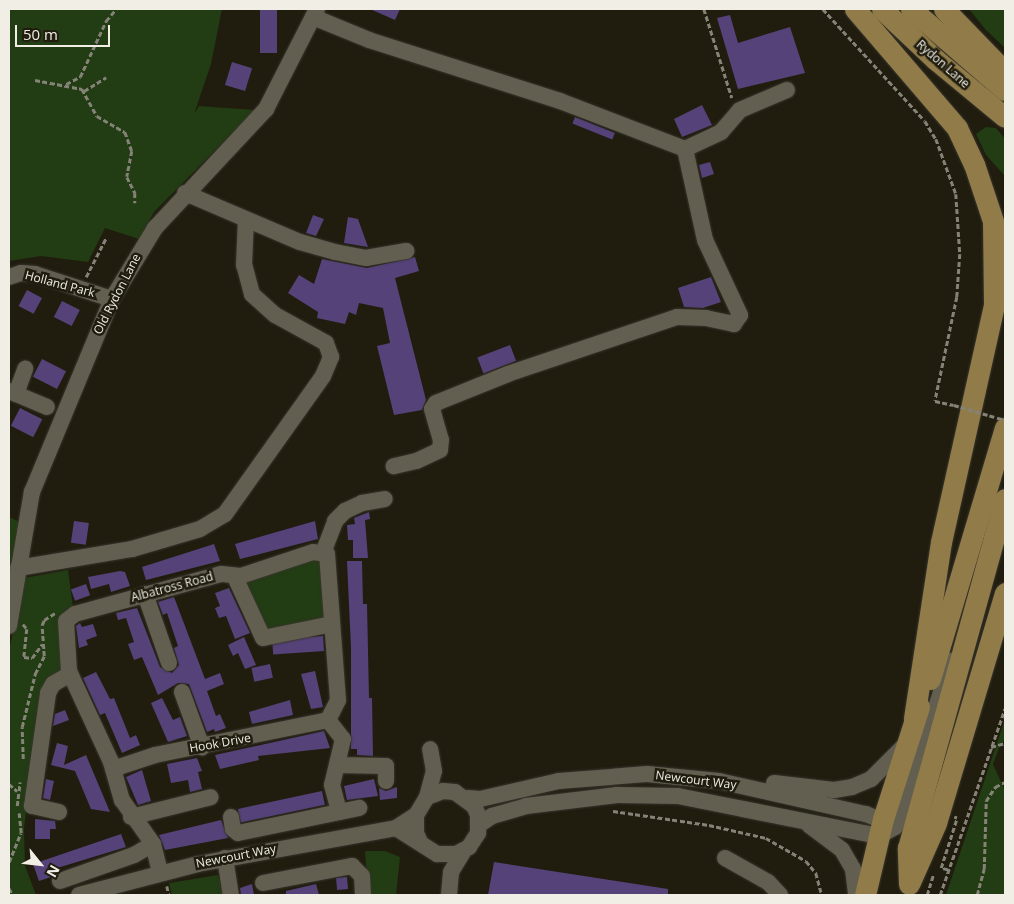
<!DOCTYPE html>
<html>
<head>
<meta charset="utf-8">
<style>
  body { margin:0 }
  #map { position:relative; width:1014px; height:904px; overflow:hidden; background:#201d0f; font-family:"Open Sans",sans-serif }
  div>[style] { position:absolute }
  .green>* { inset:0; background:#223c13 }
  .building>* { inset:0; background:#554279; transform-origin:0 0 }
  .path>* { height:2.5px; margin-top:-1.25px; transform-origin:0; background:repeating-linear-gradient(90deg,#858277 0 5px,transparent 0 7.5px) }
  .roads { filter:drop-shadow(0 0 1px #38352e) drop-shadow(0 0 1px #38352e) }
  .minor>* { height:16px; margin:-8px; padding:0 8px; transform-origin:8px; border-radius:8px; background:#635f50 }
  .major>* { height:21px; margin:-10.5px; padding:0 10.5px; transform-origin:10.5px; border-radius:10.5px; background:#917b48 }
  .path-bridge>* { height:2.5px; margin-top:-1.25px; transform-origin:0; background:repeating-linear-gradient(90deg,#858277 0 5px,transparent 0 7.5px) }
  span { translate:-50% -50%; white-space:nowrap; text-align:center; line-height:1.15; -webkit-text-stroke:5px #201d0f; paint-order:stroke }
  .street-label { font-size:12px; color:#f0eee5 }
  .frame { position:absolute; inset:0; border:10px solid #f0eee5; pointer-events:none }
  .north { position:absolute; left:15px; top:839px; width:50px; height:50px; -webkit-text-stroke:4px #201d0f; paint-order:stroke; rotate:119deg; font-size:14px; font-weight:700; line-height:20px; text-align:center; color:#f0eee5 }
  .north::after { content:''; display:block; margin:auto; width:18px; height:22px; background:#f0eee5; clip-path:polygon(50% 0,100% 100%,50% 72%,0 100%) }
  .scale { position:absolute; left:15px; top:25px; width:95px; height:22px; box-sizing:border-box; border:2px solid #f0eee5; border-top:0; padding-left:6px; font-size:15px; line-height:18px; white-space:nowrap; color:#f0eee5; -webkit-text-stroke:4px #201d0f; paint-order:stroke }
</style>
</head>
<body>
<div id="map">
  <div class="green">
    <i style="clip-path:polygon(9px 9px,222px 9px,211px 64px,194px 114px,199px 106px,255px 110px,154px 212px,139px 239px,105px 228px,88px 262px,41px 256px,9px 261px)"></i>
    <i style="clip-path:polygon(969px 9px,1005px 9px,1005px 48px,986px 30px)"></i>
    <i style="clip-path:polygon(986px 127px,996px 128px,1005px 139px,1005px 193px,1005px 176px,986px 155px,976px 134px)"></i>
    <i style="clip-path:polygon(9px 517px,20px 522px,12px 577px,9px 576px)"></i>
    <i style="clip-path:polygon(314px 559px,326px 568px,327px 623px,266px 634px,247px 583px)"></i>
    <i style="clip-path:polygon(68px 570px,73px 608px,58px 619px,62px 668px,29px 789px,24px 828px,25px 866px,36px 895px,9px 895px,9px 651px,24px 578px)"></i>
    <i style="clip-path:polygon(1005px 719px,1005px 740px,1001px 743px,993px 764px,1005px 791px,1005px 895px,946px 895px)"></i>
    <i style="clip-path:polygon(365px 851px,385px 851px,400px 857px,396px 895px,368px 895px)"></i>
    <i style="clip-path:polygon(218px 875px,224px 895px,172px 895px,169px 883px)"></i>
  </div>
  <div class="building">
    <i style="left:260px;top:9px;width:17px;height:44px"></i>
    <i style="clip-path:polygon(370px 9px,400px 9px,395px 20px)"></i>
    <i style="clip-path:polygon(730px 15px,738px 43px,790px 27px,805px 73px,738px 89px,717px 18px)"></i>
    <i style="left:232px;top:62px;width:21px;height:24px;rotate:17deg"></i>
    <i style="clip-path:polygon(702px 105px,712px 125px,682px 137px,674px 119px)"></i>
    <i style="left:575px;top:117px;width:43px;height:7px;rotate:22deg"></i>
    <i style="clip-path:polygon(710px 162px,714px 174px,702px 178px,699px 165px)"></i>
    <i style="clip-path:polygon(313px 215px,324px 219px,316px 236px,306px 233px)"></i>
    <i style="clip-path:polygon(348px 217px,358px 219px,368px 247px,344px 243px)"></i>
    <i style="clip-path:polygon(415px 257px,419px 271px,395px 278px,426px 400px,422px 410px,394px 415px,377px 346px,390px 343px,383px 308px,359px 303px,356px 315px,349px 312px,345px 324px,317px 318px,318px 312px,288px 293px,299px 275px,314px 284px,322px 259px,367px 268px)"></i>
    <i style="clip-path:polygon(711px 277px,721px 302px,703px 308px,684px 307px,678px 288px)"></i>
    <i style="left:27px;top:290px;width:17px;height:18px;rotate:28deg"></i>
    <i style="left:62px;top:301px;width:20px;height:18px;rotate:27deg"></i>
    <i style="left:510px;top:345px;width:17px;height:35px;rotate:69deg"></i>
    <i style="left:42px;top:359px;width:27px;height:20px;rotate:27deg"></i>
    <i style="left:20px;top:408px;width:25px;height:20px;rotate:27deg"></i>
    <i style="clip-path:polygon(369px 512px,370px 519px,365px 520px,368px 558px,353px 558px,353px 540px,348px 540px,347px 525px,355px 524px,354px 518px)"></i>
    <i style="left:74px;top:521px;width:15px;height:22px;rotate:8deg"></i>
    <i style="clip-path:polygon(315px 521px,318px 539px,240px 559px,235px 544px)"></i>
    <i style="clip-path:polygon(214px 544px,220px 561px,146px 580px,142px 567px)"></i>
    <i style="clip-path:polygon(347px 561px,362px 561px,363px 604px,367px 604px,369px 698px,372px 698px,373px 756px,357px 755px,357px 749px,351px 749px,351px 648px)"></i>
    <i style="clip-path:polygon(120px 571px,125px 572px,130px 586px,111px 592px,109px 584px,91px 589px,88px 577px)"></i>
    <i style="left:86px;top:584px;width:12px;height:16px;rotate:70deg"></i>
    <i style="clip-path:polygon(229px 588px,250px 633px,235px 639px,226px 616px,219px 618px,215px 608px,220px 606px,215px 593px)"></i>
    <i style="clip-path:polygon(174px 597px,205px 679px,220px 673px,224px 684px,207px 691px,216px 716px,220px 714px,226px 728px,215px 732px,214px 729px,207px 732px,189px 684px,178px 683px,158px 695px,142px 657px,134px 660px,128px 644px,134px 642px,126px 618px,118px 620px,116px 613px,137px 608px,160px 667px,172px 673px,179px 665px,174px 648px,178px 646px,167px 613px,163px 615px,158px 602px)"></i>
    <i style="clip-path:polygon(80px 623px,82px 627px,93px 624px,97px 636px,86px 640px,88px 645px,79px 648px,76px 626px)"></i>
    <i style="left:323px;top:636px;width:15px;height:51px;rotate:86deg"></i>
    <i style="clip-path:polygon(244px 637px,256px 665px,245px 669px,238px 653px,233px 656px,228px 645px)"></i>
    <i style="left:270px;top:664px;width:14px;height:19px;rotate:78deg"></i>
    <i style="clip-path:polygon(315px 671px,323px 707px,311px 709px,301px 674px)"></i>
    <i style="clip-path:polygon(96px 672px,110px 699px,114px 698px,130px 738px,136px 735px,140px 745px,122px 753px,105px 713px,100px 715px,83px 678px)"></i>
    <i style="clip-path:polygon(162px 698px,173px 720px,180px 717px,187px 736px,168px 742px,151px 703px)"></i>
    <i style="clip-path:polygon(290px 700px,293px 715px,252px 724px,249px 712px)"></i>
    <i style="clip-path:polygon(65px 710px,69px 720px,53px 726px,55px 714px)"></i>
    <i style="clip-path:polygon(324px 731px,330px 748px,258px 756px,259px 760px,220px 769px,215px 755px)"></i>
    <i style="clip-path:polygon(57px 743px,68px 746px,64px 765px,86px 755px,110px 812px,91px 809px,75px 771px,51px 765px)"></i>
    <i style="clip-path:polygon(197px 758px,202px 771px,198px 772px,202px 789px,190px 792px,188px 780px,171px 783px,167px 764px)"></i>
    <i style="clip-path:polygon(142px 770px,151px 801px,138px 805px,126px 777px)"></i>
    <i style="clip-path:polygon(46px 779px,54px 781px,50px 800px,43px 798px)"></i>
    <i style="clip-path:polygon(374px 779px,378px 796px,347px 800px,344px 786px)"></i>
    <i style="clip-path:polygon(397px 787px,397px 798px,380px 800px,379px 788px,386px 791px)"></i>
    <i style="left:322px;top:791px;width:14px;height:86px;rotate:78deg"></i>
    <i style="clip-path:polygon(35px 819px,55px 821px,56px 829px,50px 829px,50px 839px,35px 839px)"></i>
    <i style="clip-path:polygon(221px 820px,228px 838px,165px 850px,159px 835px)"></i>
    <i style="clip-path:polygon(121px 834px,126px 847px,54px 869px,51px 877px,39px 881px,33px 864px)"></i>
    <i style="clip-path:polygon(494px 862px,668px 889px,668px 895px,488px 895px)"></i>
    <i style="left:347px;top:877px;width:12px;height:11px;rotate:85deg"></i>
    <i style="clip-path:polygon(252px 884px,254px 895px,241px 895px,240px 888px)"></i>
    <i style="clip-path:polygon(316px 884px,319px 895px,286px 895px,286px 891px)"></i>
  </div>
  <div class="path">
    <i style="left:704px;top:9px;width:93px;rotate:72.5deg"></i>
    <i style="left:823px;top:9px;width:151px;rotate:47.7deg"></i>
    <i style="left:925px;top:121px;width:21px;rotate:59deg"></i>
    <i style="left:936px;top:139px;width:59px;rotate:70deg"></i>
    <i style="left:956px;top:194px;width:60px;rotate:86.2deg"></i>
    <i style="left:960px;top:254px;width:43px;rotate:94deg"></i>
    <i style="left:957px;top:297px;width:106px;rotate:101.9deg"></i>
    <i style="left:935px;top:401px;width:19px;rotate:12deg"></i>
    <i style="left:35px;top:80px;width:48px;rotate:10.8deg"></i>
    <i style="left:82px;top:89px;width:31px;rotate:61deg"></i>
    <i style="left:97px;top:116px;width:32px;rotate:30deg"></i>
    <i style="left:125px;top:132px;width:20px;rotate:70deg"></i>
    <i style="left:132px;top:151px;width:26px;rotate:101deg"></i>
    <i style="left:127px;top:177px;width:18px;rotate:63deg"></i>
    <i style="left:135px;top:193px;width:10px;rotate:90deg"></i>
    <i style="left:66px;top:84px;width:16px;rotate:-27deg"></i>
    <i style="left:80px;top:77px;width:62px;rotate:-65.1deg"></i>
    <i style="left:106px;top:21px;width:16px;rotate:-50deg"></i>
    <i style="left:84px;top:91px;width:26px;rotate:-32deg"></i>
    <i style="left:86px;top:277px;width:44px;rotate:-62.9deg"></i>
    <i style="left:23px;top:624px;width:6px;rotate:51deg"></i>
    <i style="left:27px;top:629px;width:28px;rotate:96deg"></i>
    <i style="left:24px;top:657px;width:8px;rotate:7deg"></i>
    <i style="left:32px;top:658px;width:17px;rotate:-54deg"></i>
    <i style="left:991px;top:747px;width:15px;rotate:-16deg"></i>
    <i style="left:23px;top:759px;width:32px;rotate:-92deg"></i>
    <i style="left:22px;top:727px;width:55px;rotate:-76.2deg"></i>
    <i style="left:35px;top:674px;width:20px;rotate:-63deg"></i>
    <i style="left:44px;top:656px;width:31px;rotate:-94deg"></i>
    <i style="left:42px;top:625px;width:5px;rotate:-68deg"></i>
    <i style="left:44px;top:620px;width:13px;rotate:-32deg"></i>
    <i style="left:9px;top:784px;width:11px;rotate:41deg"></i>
    <i style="left:17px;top:806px;width:24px;rotate:-83deg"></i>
    <i style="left:613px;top:811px;width:97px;rotate:8.3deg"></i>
    <i style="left:709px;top:825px;width:58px;rotate:12.8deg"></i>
    <i style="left:766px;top:838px;width:46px;rotate:29.9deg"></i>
    <i style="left:806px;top:861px;width:16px;rotate:50deg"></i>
    <i style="left:816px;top:873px;width:23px;rotate:75deg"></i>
    <i style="left:9px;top:862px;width:31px;rotate:-68deg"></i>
    <i style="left:21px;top:833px;width:20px;rotate:-96deg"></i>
    <i style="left:948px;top:870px;width:7px;rotate:-164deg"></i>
    <i style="left:941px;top:868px;width:52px;rotate:-72.3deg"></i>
    <i style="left:957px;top:818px;width:3px;rotate:-162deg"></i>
    <i style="left:167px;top:886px;width:9px;rotate:77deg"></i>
    <i style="left:9px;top:888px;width:8px;rotate:60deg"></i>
    <i style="left:927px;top:895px;width:21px;rotate:-73deg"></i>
    <i style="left:940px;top:895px;width:198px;rotate:-70.8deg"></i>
    <i style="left:977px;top:895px;width:27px;rotate:-75deg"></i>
    <i style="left:984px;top:869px;width:68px;rotate:-88.3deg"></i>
    <i style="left:986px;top:801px;width:17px;rotate:-57deg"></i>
    <i style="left:995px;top:787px;width:11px;rotate:-27deg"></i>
  </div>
  <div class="roads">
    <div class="minor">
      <i style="left:313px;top:17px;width:61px;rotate:22.3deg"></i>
      <i style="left:369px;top:40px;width:201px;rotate:17.7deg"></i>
      <i style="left:560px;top:101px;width:134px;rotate:21deg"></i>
      <i style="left:685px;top:149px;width:93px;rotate:77.6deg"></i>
      <i style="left:705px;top:240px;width:83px;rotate:65deg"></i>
      <i style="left:740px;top:315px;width:11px;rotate:124deg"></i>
      <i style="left:734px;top:324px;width:29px;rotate:-168deg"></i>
      <i style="left:706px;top:318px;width:29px;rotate:-178deg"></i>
      <i style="left:677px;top:317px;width:178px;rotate:161.4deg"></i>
      <i style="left:508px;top:374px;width:78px;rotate:158.1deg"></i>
      <i style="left:436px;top:403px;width:7px;rotate:124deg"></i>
      <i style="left:432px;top:409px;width:32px;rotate:74deg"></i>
      <i style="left:441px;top:440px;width:10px;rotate:96deg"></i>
      <i style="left:440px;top:450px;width:26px;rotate:155deg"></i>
      <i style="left:416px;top:461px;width:23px;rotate:167deg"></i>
      <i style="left:685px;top:149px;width:40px;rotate:-25deg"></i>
      <i style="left:721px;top:132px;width:29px;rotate:-49deg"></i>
      <i style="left:740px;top:110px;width:51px;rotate:-23.1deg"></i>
      <i style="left:185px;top:193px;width:125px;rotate:23.1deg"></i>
      <i style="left:300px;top:242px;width:36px;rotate:16deg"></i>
      <i style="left:335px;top:252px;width:32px;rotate:11deg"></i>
      <i style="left:366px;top:258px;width:41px;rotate:-9.9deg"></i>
      <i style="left:9px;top:277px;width:13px;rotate:-18deg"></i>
      <i style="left:21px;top:273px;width:14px;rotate:4deg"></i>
      <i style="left:35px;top:274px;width:81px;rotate:18deg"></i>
      <i style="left:9px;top:391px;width:41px;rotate:22.8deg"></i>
      <i style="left:16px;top:394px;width:27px;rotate:-70deg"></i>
      <i style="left:323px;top:553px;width:34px;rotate:-69deg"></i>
      <i style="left:335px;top:521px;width:14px;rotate:-45deg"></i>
      <i style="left:345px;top:511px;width:19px;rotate:-25deg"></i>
      <i style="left:362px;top:503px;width:23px;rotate:-10deg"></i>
      <i style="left:18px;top:568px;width:116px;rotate:-9.5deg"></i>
      <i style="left:132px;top:549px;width:71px;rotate:-16.4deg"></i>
      <i style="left:200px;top:529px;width:29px;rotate:-31deg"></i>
      <i style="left:225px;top:514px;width:169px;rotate:-54.6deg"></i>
      <i style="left:323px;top:376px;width:21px;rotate:-67deg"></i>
      <i style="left:331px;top:357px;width:15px;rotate:-110deg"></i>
      <i style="left:326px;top:343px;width:58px;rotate:-151.2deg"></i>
      <i style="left:275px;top:315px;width:31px;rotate:-138deg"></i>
      <i style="left:252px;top:294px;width:30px;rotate:-105deg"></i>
      <i style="left:244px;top:265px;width:45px;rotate:-87.5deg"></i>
      <i style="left:235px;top:577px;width:67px;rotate:65.3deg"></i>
      <i style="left:263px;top:638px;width:70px;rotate:-11.5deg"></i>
      <i style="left:145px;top:594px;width:73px;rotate:70.8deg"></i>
      <i style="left:9px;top:626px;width:136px;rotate:-80.3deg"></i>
      <i style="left:32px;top:492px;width:209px;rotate:-67.5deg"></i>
      <i style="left:112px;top:299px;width:83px;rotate:-58.8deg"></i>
      <i style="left:155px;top:228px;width:163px;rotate:-47deg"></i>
      <i style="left:266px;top:109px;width:112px;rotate:-63deg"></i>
      <i style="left:182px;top:692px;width:59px;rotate:70deg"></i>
      <i style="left:328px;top:720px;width:24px;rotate:52deg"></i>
      <i style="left:343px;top:739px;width:47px;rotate:103.4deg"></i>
      <i style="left:332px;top:785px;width:28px;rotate:75deg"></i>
      <i style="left:337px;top:765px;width:49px;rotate:1.2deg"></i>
      <i style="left:386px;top:766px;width:15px;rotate:90deg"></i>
      <i style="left:113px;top:769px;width:44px;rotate:-18.4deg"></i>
      <i style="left:155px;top:755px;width:177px;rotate:-11.4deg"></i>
      <i style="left:328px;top:720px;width:22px;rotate:-63deg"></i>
      <i style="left:338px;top:700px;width:146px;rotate:-94.3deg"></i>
      <i style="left:327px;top:554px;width:14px;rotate:-172deg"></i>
      <i style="left:313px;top:552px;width:76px;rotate:161.6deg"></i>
      <i style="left:241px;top:576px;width:20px;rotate:-174deg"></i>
      <i style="left:221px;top:574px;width:151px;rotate:164.7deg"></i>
      <i style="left:75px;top:614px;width:11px;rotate:142deg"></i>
      <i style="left:66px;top:621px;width:50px;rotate:86.6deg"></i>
      <i style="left:69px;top:671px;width:100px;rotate:65.2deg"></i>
      <i style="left:111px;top:762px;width:40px;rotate:74deg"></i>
      <i style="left:122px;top:800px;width:54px;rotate:54.8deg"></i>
      <i style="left:153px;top:844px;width:29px;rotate:76deg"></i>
      <i style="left:774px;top:783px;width:60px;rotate:6.7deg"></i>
      <i style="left:834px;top:790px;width:18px;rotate:-9deg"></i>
      <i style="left:852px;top:787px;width:21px;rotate:-23deg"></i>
      <i style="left:871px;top:779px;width:51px;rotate:-45deg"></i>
      <i style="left:427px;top:797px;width:27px;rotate:-75deg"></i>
      <i style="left:434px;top:771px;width:22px;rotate:-100deg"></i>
      <i style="left:468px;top:798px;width:12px;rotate:5deg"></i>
      <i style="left:480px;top:799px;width:81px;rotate:-12.8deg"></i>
      <i style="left:559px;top:781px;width:88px;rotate:-4.5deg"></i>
      <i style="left:647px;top:774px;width:72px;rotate:5.6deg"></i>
      <i style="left:719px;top:781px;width:151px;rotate:12.7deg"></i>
      <i style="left:866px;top:814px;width:28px;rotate:23deg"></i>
      <i style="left:59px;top:812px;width:28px;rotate:-167deg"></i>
      <i style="left:32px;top:806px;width:114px;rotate:-81.9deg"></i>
      <i style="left:48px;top:693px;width:10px;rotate:-61deg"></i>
      <i style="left:53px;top:684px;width:20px;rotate:-30deg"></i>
      <i style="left:131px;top:817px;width:82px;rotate:-14deg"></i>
      <i style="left:231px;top:817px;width:12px;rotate:81deg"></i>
      <i style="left:233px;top:829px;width:6px;rotate:39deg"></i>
      <i style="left:238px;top:833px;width:124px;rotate:-11.7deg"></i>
      <i style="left:479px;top:825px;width:16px;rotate:-35deg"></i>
      <i style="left:492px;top:816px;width:35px;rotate:-16deg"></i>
      <i style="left:526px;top:806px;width:92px;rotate:-6.9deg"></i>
      <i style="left:617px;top:795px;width:61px;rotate:0.9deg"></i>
      <i style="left:678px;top:796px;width:205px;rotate:11.3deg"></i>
      <i style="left:879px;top:836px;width:18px;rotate:-29deg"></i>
      <i style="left:895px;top:827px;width:17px;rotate:-65deg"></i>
      <i style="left:902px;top:812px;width:159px;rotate:-72deg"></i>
      <i style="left:809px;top:825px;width:41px;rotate:37.1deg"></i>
      <i style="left:842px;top:850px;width:22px;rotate:60deg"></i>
      <i style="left:853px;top:869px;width:26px;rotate:83deg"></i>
      <i style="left:396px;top:828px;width:49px;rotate:32.4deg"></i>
      <i style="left:437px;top:854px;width:19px"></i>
      <i style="left:456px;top:854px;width:15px;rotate:-28deg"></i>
      <i style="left:469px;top:847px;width:17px;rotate:-57deg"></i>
      <i style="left:478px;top:833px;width:18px;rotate:-90deg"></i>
      <i style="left:478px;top:815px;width:10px;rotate:-114deg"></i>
      <i style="left:474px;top:806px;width:24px;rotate:-144deg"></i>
      <i style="left:455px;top:792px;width:12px;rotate:-175deg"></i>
      <i style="left:443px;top:791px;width:17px;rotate:159deg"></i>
      <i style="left:427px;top:797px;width:21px;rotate:121deg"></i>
      <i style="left:416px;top:815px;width:18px;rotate:90deg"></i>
      <i style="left:416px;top:833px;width:10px;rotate:66deg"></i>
      <i style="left:225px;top:858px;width:37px;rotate:81deg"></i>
      <i style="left:725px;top:858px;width:49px;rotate:29.2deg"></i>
      <i style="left:768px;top:882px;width:18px;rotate:47deg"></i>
      <i style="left:60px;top:881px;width:78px;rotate:-19.4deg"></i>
      <i style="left:134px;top:855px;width:22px;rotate:-30deg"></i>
      <i style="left:263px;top:883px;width:91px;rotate:-10.8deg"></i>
      <i style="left:352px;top:866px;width:14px;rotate:45deg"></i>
      <i style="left:362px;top:876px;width:19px;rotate:87deg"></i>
      <i style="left:79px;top:895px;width:123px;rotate:-14.6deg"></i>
      <i style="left:198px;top:864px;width:201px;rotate:-10.3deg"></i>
      <i style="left:396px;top:828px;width:24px;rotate:-33deg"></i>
      <i style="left:449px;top:895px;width:23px;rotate:-85deg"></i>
      <i style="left:451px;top:872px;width:23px;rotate:-59deg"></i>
    </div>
    <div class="major">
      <i style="left:855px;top:9px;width:157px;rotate:49.4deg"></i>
      <i style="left:957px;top:128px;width:40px;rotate:65deg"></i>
      <i style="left:974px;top:164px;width:60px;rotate:71.6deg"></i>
      <i style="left:993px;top:221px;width:84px;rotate:89.3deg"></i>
      <i style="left:994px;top:305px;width:243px;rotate:102.6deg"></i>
      <i style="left:941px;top:542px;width:179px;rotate:98.7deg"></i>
      <i style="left:882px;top:9px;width:74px;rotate:43.4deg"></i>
      <i style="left:936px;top:60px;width:89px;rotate:39.6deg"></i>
      <i style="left:911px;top:9px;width:124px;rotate:40.8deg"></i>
      <i style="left:944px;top:9px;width:88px;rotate:45.9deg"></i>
      <i style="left:930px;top:679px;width:262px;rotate:-73.4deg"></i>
      <i style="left:910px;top:882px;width:64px;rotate:-66.2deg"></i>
      <i style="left:936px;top:823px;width:240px;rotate:-73.3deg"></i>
      <i style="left:909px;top:884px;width:36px;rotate:-92deg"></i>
      <i style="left:908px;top:848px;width:362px;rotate:-74.5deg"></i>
      <i style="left:865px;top:895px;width:78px;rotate:-76.7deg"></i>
      <i style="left:883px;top:819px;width:118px;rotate:-72.2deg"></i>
    </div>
  </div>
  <div class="path-bridge">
    <i style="left:954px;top:405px;width:53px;rotate:16.4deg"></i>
  </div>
  <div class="street-label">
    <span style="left:943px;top:64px;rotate:41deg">Rydon Lane</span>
    <span style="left:60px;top:284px;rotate:15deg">Holland Park</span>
    <span style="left:117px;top:294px;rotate:-63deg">Old Rydon Lane</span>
    <span style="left:172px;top:587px;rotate:-15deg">Albatross Road</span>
    <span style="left:220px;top:743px;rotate:-10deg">Hook Drive</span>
    <span style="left:696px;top:780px;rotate:7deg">Newcourt Way</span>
    <span style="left:236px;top:856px;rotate:-11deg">Newcourt Way</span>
  </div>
  <div class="frame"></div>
  <div class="north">N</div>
  <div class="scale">50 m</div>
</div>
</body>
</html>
